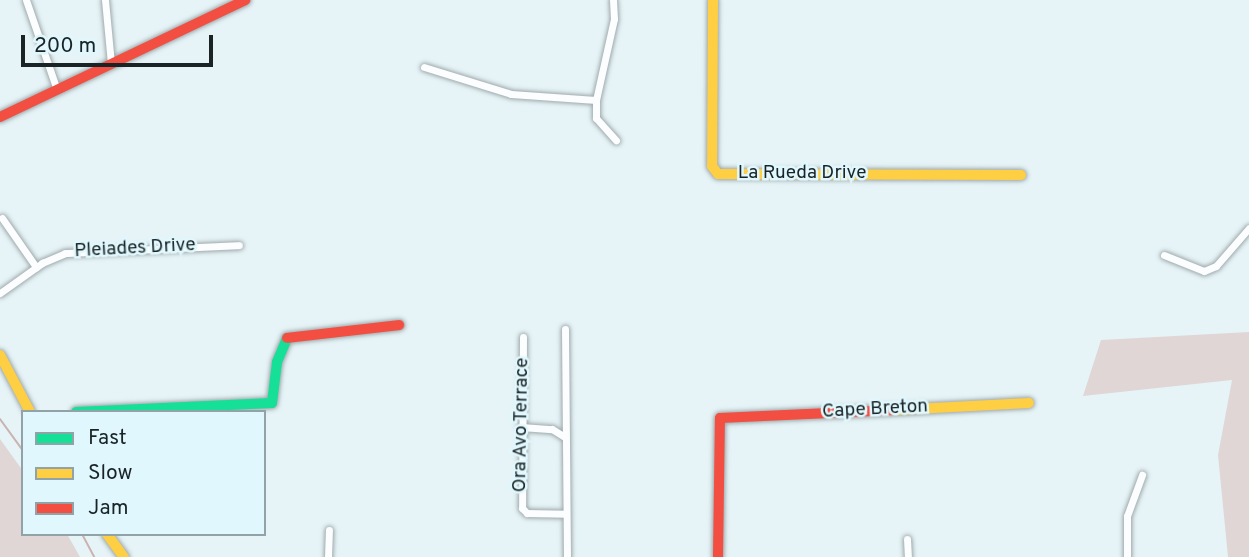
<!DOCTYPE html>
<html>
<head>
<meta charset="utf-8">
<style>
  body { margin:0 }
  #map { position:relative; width:1249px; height:557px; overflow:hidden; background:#e6f4f7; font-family:Overpass,sans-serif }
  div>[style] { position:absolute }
  .green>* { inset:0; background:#e0d6d5 }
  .stream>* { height:2px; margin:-1px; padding:0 1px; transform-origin:1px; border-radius:1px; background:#cbb3b0 }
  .roads { filter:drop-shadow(0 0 2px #a0aaad) drop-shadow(0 0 2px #a0aaad) }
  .street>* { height:7px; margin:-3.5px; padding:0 3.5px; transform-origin:3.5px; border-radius:3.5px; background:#fbfdfe }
  .fast>* { height:10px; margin:-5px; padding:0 5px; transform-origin:5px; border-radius:5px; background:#16e098 }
  .slow>* { height:10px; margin:-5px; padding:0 5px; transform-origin:5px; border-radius:5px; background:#ffcf43 }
  .jam>* { height:10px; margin:-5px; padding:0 5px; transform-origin:5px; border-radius:5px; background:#f24e42 }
  span { translate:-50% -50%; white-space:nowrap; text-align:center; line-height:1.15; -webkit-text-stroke:5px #e0f8fd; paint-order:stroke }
  .street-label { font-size:19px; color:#1a2325 }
  .legend { position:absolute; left:21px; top:410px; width:245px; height:126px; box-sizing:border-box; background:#e0f8fd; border:2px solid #91a3a7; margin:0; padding:9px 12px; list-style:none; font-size:21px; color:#1a2325 }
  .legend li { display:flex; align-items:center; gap:14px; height:35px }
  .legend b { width:35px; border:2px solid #91a3a7 }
  .scale { position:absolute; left:21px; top:35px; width:192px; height:32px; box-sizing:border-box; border:4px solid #1a2325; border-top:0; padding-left:9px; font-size:21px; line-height:24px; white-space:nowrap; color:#1a2325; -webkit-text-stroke:5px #e0f8fd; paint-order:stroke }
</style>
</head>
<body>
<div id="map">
  <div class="green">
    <i style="clip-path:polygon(1249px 332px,1249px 557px,1228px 557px,1218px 455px,1232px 380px,1083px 396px,1101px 340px)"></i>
    <i style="clip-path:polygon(0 439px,23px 471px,23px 534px,67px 534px,80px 557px,0 557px)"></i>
  </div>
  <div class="stream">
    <i style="left:0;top:419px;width:39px;rotate:54deg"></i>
    <i style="left:82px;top:534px;width:26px;rotate:62deg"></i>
  </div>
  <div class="roads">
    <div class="street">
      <i style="left:26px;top:0;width:95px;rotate:71deg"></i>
      <i style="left:105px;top:0;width:64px;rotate:84.6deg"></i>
      <i style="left:424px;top:67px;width:91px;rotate:17.2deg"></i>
      <i style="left:511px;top:94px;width:85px;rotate:4deg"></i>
      <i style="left:596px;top:100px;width:83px;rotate:-77.5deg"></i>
      <i style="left:614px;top:19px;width:19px;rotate:-93deg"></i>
      <i style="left:596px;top:100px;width:18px;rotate:90deg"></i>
      <i style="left:596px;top:118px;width:30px;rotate:48deg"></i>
      <i style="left:2px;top:218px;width:60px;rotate:55.2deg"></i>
      <i style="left:1164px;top:255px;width:43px;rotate:21.8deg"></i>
      <i style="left:1204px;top:271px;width:13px;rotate:-23deg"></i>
      <i style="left:1216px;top:266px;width:50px;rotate:-49deg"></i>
      <i style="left:0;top:293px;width:52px;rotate:-35.5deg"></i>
      <i style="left:42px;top:263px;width:25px;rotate:-23deg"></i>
      <i style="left:65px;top:253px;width:174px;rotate:-2.6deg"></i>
      <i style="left:565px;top:329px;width:228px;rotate:89.5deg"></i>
      <i style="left:523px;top:337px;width:171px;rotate:90.3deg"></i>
      <i style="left:522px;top:508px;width:7px;rotate:45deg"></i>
      <i style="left:527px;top:513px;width:39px;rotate:1deg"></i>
      <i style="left:521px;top:427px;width:31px;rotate:4deg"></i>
      <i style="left:552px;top:429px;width:15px;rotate:32deg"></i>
      <i style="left:907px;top:539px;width:18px;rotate:87deg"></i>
      <i style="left:328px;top:557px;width:27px;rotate:-88deg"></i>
      <i style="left:1127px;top:557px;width:41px;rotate:-90deg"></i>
      <i style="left:1127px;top:516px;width:44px;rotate:-69.9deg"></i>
    </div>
    <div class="fast">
      <i style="left:76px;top:412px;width:196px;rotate:-2.6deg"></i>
      <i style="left:272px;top:403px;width:41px;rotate:-83deg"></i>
      <i style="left:277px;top:362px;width:26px;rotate:-67deg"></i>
    </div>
    <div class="slow">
      <i style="left:713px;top:0;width:166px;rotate:90.3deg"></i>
      <i style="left:712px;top:166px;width:10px;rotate:53deg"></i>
      <i style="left:718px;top:174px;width:303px;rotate:0.2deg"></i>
      <i style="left:0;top:355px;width:64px;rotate:62.2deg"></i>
      <i style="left:895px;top:410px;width:134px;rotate:-3deg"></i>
      <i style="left:107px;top:534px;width:29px;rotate:54deg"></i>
    </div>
    <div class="jam">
      <i style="left:0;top:117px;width:272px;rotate:-25.5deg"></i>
      <i style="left:287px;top:338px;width:113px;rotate:-6.6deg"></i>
      <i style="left:718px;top:557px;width:139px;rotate:-89.2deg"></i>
      <i style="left:720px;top:418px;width:175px;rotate:-2.6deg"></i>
    </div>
  </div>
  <div class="street-label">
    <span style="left:802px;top:174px">La Rueda Drive</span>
    <span style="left:135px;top:249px;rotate:-3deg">Pleiades Drive</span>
    <span style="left:875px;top:410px;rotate:-3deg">Cape Breton</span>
    <span style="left:522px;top:425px;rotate:-89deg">Ora Avo Terrace</span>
  </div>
  <ul class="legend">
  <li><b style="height:9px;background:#16e098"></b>Fast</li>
  <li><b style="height:9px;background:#ffcf43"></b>Slow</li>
  <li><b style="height:9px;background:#f24e42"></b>Jam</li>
  </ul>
  <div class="scale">200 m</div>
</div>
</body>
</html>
